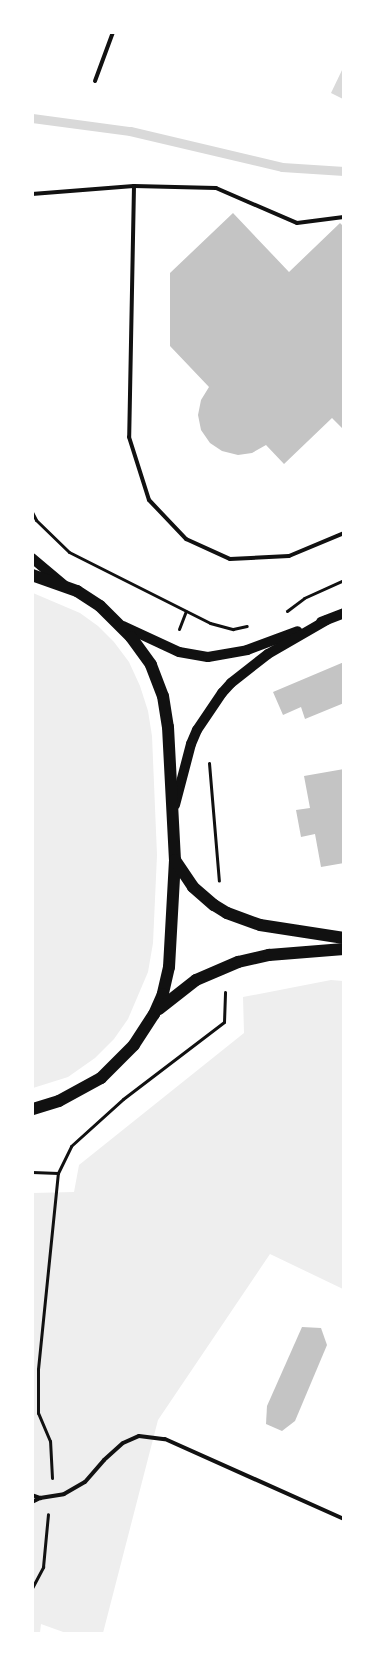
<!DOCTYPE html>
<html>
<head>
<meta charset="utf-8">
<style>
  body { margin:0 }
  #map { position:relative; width:376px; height:1666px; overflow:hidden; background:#fff; font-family:Bitter,serif }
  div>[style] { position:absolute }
  .green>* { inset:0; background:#eee }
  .water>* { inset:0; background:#d9d9d9 }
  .stream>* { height:9px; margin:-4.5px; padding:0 4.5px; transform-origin:4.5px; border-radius:4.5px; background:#d9d9d9 }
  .building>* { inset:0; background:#c4c4c4 }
  .path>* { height:3px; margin:-1.5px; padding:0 1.5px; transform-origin:1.5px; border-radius:1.5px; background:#111 }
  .service>* { height:4px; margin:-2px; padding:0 2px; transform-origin:2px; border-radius:2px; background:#111 }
  .secondary>* { height:10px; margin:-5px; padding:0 5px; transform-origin:5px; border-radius:5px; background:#111 }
  .primary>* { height:12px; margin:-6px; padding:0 6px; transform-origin:6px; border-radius:6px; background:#111 }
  span { translate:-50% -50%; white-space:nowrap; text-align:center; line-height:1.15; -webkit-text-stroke:5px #fff; paint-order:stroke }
  .frame { position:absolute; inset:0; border:34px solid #fff; pointer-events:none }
</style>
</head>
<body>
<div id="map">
  <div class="green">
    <i style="clip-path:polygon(33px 593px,80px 613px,98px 626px,114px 642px,129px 662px,140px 686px,148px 711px,152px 736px,157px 855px,153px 943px,148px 972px,128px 1019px,114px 1039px,95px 1058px,68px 1077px,33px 1088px)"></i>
    <i style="clip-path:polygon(331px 980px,343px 981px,343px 1289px,270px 1254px,158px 1420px,103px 1633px,66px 1633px,41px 1624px,40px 1633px,33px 1633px,32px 1193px,74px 1192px,79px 1165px,244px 1033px,243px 997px)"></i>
  </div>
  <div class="water">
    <i style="clip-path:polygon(343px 68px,344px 99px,343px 99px,331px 93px)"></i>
  </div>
  <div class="stream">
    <i style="left:32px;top:118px;width:99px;rotate:7.6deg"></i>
    <i style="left:130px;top:131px;width:156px;rotate:13.3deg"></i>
    <i style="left:282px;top:167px;width:62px;rotate:3.7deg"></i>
  </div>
  <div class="building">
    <i style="clip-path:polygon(233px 213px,289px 272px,340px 223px,344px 227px,344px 430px,332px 418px,284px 464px,266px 445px,252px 453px,238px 455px,222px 451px,210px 443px,201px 430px,198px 415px,201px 400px,209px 387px,170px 346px,170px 273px)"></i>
    <i style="clip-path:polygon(344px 662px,344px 703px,305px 719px,301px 707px,283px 715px,273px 692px)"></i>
    <i style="clip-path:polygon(344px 769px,344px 863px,321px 867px,315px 834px,301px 837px,296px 810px,310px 808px,304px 776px)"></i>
    <i style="clip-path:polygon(302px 1327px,321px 1328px,327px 1345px,295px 1421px,282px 1431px,266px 1424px,267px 1406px)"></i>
  </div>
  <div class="path">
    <i style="left:32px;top:512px;width:9px;rotate:63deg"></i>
    <i style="left:36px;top:520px;width:46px;rotate:44.1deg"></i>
    <i style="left:69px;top:552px;width:158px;rotate:26.7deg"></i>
    <i style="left:210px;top:623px;width:24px;rotate:15deg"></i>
    <i style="left:233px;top:629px;width:14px;rotate:-12deg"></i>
    <i style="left:287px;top:611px;width:21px;rotate:-37deg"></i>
    <i style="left:304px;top:598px;width:44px;rotate:-24.2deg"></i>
    <i style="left:179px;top:629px;width:19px;rotate:-69deg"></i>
    <i style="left:209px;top:763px;width:118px;rotate:85.2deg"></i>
    <i style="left:32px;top:1172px;width:26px;rotate:2deg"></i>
    <i style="left:52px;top:1478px;width:37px;rotate:-93deg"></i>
    <i style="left:50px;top:1441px;width:30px;rotate:-113deg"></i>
    <i style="left:38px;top:1413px;width:44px;rotate:-90deg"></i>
    <i style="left:38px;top:1369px;width:197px;rotate:-84.2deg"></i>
    <i style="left:58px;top:1173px;width:30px;rotate:-64deg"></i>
    <i style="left:71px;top:1146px;width:70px;rotate:-42.1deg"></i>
    <i style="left:123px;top:1099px;width:127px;rotate:-37.3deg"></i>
    <i style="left:224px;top:1022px;width:30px;rotate:-88deg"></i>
    <i style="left:32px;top:1588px;width:24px;rotate:-62deg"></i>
    <i style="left:43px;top:1567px;width:53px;rotate:-84.6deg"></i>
  </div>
  <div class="service">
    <i style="left:95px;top:81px;width:52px;rotate:-69.8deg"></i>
    <i style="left:134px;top:186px;width:82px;rotate:1.4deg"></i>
    <i style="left:216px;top:188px;width:88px;rotate:23.4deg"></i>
    <i style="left:297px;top:223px;width:47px;rotate:-7.3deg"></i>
    <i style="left:32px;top:194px;width:102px;rotate:-4.5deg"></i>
    <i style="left:134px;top:186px;width:251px;rotate:91.1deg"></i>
    <i style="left:129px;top:437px;width:66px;rotate:72.4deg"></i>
    <i style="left:149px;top:500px;width:54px;rotate:46.5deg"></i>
    <i style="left:186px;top:539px;width:48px;rotate:24.4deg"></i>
    <i style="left:230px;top:559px;width:59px;rotate:-2.9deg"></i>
    <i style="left:289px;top:556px;width:60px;rotate:-22.7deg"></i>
    <i style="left:32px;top:1495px;width:9px;rotate:21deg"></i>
    <i style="left:32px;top:1502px;width:9px;rotate:-27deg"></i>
    <i style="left:40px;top:1498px;width:24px;rotate:-9deg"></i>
    <i style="left:64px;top:1494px;width:24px;rotate:-30deg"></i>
    <i style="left:85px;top:1482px;width:29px;rotate:-49deg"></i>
    <i style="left:104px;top:1460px;width:25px;rotate:-42deg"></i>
    <i style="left:123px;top:1443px;width:17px;rotate:-24deg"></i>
    <i style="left:139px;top:1436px;width:26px;rotate:7deg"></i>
    <i style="left:165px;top:1439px;width:196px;rotate:24.1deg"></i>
  </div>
  <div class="secondary">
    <i style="left:32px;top:558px;width:42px;rotate:40.2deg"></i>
    <i style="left:321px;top:622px;width:25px;rotate:-21deg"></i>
    <i style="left:123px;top:626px;width:62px;rotate:24.9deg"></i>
    <i style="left:179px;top:652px;width:29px;rotate:10deg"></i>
    <i style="left:208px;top:657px;width:40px;rotate:-10deg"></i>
    <i style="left:247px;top:650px;width:54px;rotate:-20.4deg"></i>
    <i style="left:175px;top:805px;width:63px;rotate:-75.3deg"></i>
    <i style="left:191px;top:744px;width:15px;rotate:-67deg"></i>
    <i style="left:197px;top:730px;width:45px;rotate:-56deg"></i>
    <i style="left:222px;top:693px;width:13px;rotate:-48deg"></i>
    <i style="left:231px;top:683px;width:47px;rotate:-38.1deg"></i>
    <i style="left:268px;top:654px;width:68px;rotate:-30deg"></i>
  </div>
  <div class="primary">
    <i style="left:32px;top:575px;width:48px;rotate:19.6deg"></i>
    <i style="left:77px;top:591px;width:27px;rotate:33deg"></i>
    <i style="left:100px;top:606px;width:44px;rotate:45deg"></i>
    <i style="left:131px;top:637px;width:34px;rotate:54deg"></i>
    <i style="left:151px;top:665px;width:33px;rotate:69deg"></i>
    <i style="left:163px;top:696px;width:31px;rotate:81deg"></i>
    <i style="left:168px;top:727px;width:133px;rotate:87deg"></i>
    <i style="left:175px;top:860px;width:107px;rotate:93.2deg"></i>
    <i style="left:169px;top:967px;width:28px;rotate:103deg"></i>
    <i style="left:163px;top:994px;width:22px;rotate:114deg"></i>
    <i style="left:154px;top:1014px;width:37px;rotate:123deg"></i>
    <i style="left:134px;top:1045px;width:47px;rotate:135deg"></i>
    <i style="left:101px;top:1078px;width:48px;rotate:151.3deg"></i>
    <i style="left:59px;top:1101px;width:28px;rotate:163deg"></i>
    <i style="left:175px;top:860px;width:32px;rotate:56deg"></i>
    <i style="left:193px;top:887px;width:28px;rotate:41deg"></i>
    <i style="left:214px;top:905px;width:15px;rotate:32deg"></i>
    <i style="left:227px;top:913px;width:35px;rotate:20deg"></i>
    <i style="left:260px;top:925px;width:85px;rotate:8.8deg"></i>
    <i style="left:159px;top:1009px;width:47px;rotate:-38.1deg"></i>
    <i style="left:196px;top:980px;width:46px;rotate:-23.2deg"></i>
    <i style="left:238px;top:962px;width:32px;rotate:-13deg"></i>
    <i style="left:269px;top:955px;width:75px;rotate:-4.6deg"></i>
  </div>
  <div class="frame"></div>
</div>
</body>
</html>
